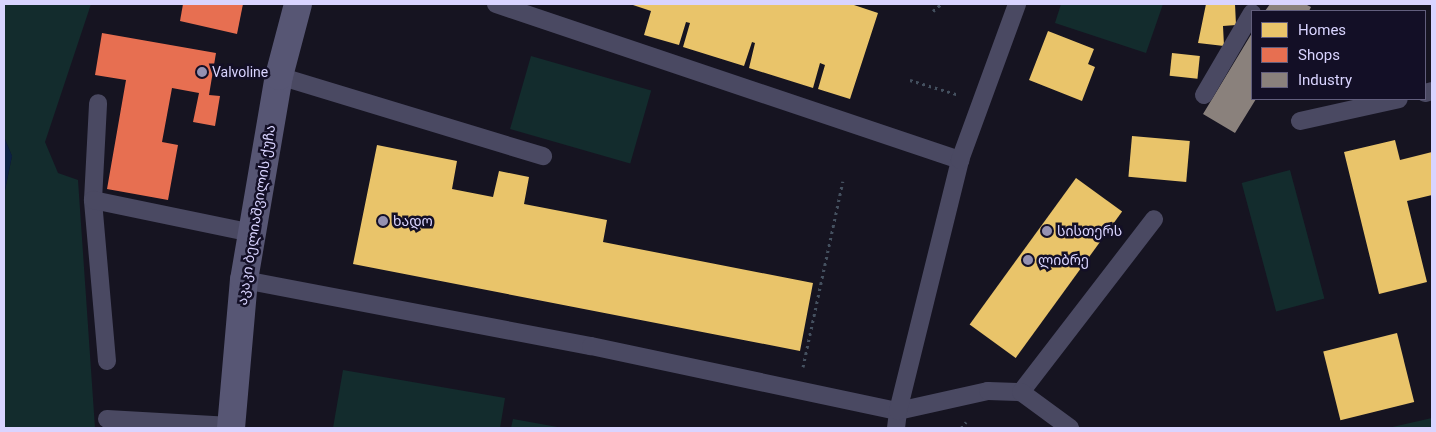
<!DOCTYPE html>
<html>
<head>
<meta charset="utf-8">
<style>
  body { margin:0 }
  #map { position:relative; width:1436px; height:432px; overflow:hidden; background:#161421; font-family:Roboto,"Noto Sans Georgian",sans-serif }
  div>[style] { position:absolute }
  .green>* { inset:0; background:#132c2d; transform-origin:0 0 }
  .water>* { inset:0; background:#0d2144 }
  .homes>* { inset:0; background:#e9c46a; transform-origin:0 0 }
  .shops>* { inset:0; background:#e76f51 }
  .industry>* { inset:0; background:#8a817c }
  .path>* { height:3px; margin-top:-1.5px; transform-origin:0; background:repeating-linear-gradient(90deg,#44505f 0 2.5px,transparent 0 6.5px) }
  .service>* { height:18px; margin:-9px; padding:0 9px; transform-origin:9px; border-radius:9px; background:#4a4962 }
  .secondary>* { height:28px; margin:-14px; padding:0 14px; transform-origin:14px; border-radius:14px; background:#575674 }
  .dots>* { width:14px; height:14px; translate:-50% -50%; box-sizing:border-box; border:2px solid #130f26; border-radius:50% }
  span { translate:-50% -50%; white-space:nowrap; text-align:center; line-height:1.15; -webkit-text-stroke:5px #130f26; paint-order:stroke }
  .poi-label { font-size:14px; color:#d9d4ff }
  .left { translate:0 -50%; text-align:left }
  .street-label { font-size:14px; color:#d9d4ff }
  .frame { position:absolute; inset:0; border:5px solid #d9d4ff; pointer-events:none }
  .legend { position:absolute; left:1251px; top:10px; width:175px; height:90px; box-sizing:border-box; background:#130f26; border:1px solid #625e7d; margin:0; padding:6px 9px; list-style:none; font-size:15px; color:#d9d4ff }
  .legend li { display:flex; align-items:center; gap:10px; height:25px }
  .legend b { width:25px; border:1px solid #625e7d }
</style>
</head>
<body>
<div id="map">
  <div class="green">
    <i style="clip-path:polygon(4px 4px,91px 4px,45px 142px,58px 173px,78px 180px,95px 428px,4px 428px,4px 195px,12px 156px,4px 137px)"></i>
    <i style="clip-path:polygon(1061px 4px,1163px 4px,1146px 53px,1055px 23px)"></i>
    <i style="left:531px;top:56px;width:125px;height:76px;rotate:16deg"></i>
    <i style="left:1290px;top:170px;width:133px;height:50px;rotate:75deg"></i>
    <i style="clip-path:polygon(343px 370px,505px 398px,500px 428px,333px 428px)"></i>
    <i style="clip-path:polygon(1432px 418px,1432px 428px,1388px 428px)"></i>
    <i style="clip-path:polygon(513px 419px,563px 428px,511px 428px)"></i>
  </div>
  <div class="water">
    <i style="clip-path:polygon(4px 137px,12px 156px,4px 195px)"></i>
  </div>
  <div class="homes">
    <i style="clip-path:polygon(630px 4px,851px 4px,878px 13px,850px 99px,818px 89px,825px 65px,820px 63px,813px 88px,749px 68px,755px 43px,752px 42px,744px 66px,683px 47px,690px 23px,686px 22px,679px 45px,644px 35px,651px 11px)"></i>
    <i style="clip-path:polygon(1206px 4px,1235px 4px,1236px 25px,1223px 26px,1224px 46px,1198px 43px)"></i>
    <i style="clip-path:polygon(1048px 31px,1094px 49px,1088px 64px,1095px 67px,1082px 101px,1029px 80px)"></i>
    <i style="left:1172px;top:53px;width:28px;height:23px;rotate:6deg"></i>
    <i style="left:1132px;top:136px;width:58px;height:41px;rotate:5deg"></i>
    <i style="clip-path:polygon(1395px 140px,1400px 160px,1432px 152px,1432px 195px,1407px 201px,1427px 282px,1379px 294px,1344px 152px)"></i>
    <i style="clip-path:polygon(377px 145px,457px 161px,452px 189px,493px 197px,499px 171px,529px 177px,524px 204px,607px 220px,603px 242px,813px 283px,800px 351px,353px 264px)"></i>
    <i style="left:1076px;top:178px;width:57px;height:181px;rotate:36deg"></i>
    <i style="left:1397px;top:333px;width:71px;height:76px;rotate:76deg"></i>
  </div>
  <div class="shops">
    <i style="clip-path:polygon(183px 4px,243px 4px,237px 34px,180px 21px)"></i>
    <i style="clip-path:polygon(102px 33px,216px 53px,209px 95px,220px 96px,215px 126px,193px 122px,199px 93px,172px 88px,162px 142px,178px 145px,168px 200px,107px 189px,126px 80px,95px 75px)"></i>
  </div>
  <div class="industry">
    <i style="clip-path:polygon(1270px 4px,1305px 4px,1311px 7px,1309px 11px,1265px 11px)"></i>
    <i style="clip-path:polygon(1252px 33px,1252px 99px,1256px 99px,1235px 133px,1203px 114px)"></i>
  </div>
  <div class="path">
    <i style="left:933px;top:11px;width:11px;rotate:-41deg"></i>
    <i style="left:910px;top:80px;width:51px;rotate:17deg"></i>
    <i style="left:803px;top:367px;width:190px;rotate:-77.9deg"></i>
    <i style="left:961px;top:428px;width:8px;rotate:-50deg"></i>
  </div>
  <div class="service">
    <i style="left:496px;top:4px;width:490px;rotate:18.6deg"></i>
    <i style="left:279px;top:76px;width:276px;rotate:16.9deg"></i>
    <i style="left:1425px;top:93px;width:7px;rotate:-16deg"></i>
    <i style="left:1204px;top:95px;width:95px;rotate:-59.7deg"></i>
    <i style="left:1300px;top:121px;width:101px;rotate:-12.5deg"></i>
    <i style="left:93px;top:200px;width:97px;rotate:-87deg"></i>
    <i style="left:244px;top:280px;width:353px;rotate:10.8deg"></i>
    <i style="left:591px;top:346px;width:314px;rotate:12deg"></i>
    <i style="left:898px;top:411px;width:92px;rotate:-12.5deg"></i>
    <i style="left:988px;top:391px;width:33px;rotate:2deg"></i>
    <i style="left:1021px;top:392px;width:218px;rotate:-52.4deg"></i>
    <i style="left:107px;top:361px;width:162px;rotate:-95deg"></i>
    <i style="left:93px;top:200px;width:162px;rotate:11.7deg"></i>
    <i style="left:1021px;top:392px;width:61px;rotate:36.3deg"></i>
    <i style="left:107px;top:419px;width:124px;rotate:3.2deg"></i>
    <i style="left:896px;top:428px;width:17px;rotate:-83deg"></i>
    <i style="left:898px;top:411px;width:259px;rotate:-76.1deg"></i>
    <i style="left:960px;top:160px;width:166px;rotate:-69.9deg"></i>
  </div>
  <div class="secondary">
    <i style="left:231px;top:428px;width:149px;rotate:-85deg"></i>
    <i style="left:244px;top:280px;width:207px;rotate:-80.3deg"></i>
    <i style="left:279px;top:76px;width:74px;rotate:-75.2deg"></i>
  </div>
  <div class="dots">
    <i style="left:202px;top:72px;background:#9591b1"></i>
    <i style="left:383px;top:221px;background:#9591b1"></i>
    <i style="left:1047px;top:231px;background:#9591b1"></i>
    <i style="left:1028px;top:260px;background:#9591b1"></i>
  </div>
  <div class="poi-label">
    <span class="left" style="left:212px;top:72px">Valvoline</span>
    <span class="left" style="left:393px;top:221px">ხადო</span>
    <span class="left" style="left:1057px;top:231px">სისთერს</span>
    <span class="left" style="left:1038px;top:260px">ლიბრე</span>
  </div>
  <div class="street-label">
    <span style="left:256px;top:215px;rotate:-81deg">აკაკი ბელიაშვილის ქუჩა</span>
  </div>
  <div class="frame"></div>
  <ul class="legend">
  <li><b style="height:14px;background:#e9c46a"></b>Homes</li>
  <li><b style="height:14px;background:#e76f51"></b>Shops</li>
  <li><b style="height:14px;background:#8a817c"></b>Industry</li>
  </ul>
</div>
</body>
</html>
